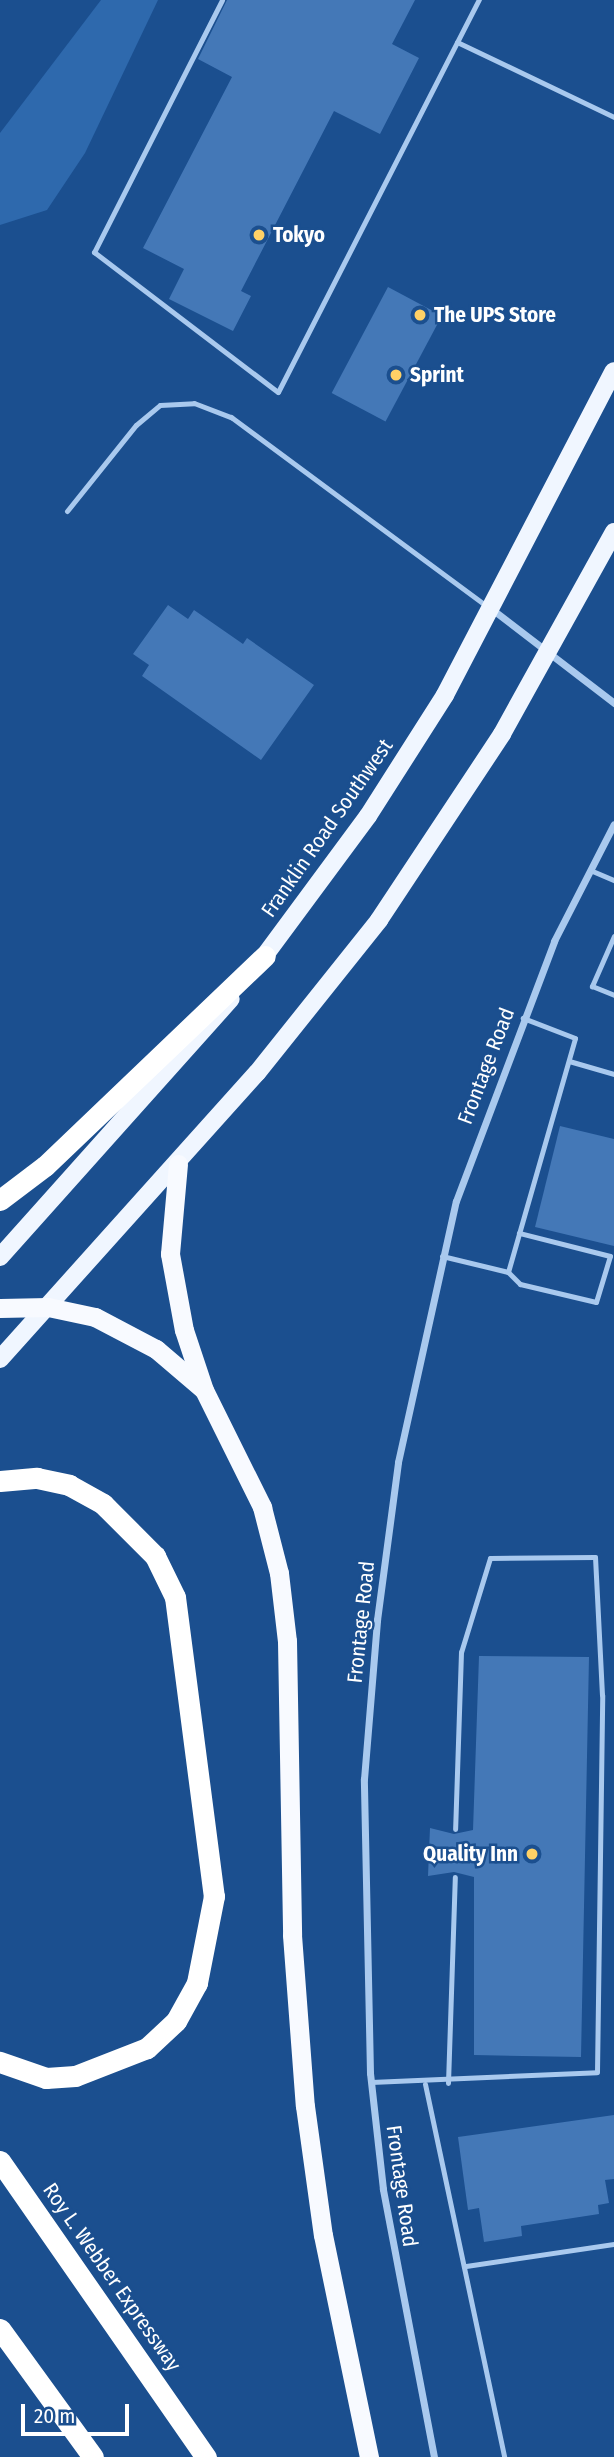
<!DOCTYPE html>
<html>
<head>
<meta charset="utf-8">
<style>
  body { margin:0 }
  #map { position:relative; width:614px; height:2457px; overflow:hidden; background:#1b4f8f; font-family:"Fira Sans Condensed",sans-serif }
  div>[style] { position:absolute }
  .green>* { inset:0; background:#2e69ad }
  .building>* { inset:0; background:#4478b7; transform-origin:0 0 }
  .service>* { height:5px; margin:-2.5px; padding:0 2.5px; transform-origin:2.5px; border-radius:2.5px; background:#a9c9ee }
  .minor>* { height:7px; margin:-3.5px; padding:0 3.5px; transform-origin:3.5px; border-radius:3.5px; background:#a9c9ee }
  .primary>* { height:18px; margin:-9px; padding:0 9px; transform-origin:9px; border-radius:9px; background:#f0f6ff }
  .trunk>* { height:19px; margin:-9.5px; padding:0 9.5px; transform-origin:9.5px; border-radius:9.5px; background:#f8faff }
  .motorway>* { height:21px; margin:-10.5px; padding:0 10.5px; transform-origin:10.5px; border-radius:10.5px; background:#fff }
  .dots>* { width:19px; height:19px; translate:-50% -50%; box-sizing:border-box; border:4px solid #1b4f8f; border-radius:50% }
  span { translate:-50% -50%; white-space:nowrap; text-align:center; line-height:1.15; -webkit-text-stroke:5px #1b4f8f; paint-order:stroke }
  .poi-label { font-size:21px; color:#fff; font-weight:700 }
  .left { translate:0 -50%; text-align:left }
  .right { translate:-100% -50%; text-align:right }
  .street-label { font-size:21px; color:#fff }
  .scale { position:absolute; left:21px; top:2404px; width:108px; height:32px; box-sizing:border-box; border:4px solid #fff; border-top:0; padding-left:9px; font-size:21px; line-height:24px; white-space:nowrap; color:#fff; -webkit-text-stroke:5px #1b4f8f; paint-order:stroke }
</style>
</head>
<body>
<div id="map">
  <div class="green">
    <i style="clip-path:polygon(101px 0,158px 0,85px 153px,47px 210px,0 225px,0 133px)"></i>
  </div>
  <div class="building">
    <i style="clip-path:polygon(227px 0,415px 0,392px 44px,419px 58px,380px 134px,334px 111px,241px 291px,251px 296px,233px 331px,169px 299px,184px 269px,143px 248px,232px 77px,198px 59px)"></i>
    <i style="left:388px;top:287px;width:61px;height:120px;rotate:28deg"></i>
    <i style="clip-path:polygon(168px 605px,188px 619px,194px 610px,243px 644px,247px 638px,314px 685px,261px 760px,142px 676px,149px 665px,133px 654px)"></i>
    <i style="clip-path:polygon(560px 1126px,614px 1139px,614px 1246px,535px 1227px)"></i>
    <i style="clip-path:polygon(479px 1656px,589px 1657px,581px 2057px,474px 2055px,474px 1877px,454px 1872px,428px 1876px,430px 1828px,454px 1834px,473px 1830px)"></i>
    <i style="clip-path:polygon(614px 2115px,614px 2179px,605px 2180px,609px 2203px,598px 2205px,599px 2214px,521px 2226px,522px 2236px,484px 2242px,479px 2208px,468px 2210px,458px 2137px)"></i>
  </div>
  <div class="service">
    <i style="left:222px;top:0;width:283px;rotate:116.9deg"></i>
    <i style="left:94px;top:252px;width:231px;rotate:37.3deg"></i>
    <i style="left:278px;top:392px;width:441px;rotate:-62.9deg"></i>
    <i style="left:457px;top:42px;width:174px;rotate:25.5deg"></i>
    <i style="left:67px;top:511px;width:110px;rotate:-51.3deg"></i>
    <i style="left:136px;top:425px;width:31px;rotate:-40deg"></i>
    <i style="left:160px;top:405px;width:34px;rotate:-3deg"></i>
    <i style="left:194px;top:403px;width:40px;rotate:21deg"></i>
    <i style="left:231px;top:417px;width:320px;rotate:36.5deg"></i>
    <i style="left:590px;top:870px;width:26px;rotate:23deg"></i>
    <i style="left:614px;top:936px;width:55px;rotate:113.7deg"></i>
    <i style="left:592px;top:986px;width:24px;rotate:22deg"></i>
    <i style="left:569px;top:1061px;width:47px;rotate:16.1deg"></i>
    <i style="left:442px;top:1256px;width:68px;rotate:13.6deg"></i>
    <i style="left:508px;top:1272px;width:243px;rotate:-74deg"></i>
    <i style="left:575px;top:1038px;width:56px;rotate:-159deg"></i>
    <i style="left:508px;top:1272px;width:17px;rotate:45deg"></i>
    <i style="left:520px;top:1284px;width:78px;rotate:13.3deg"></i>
    <i style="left:596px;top:1302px;width:48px;rotate:-73.1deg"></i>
    <i style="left:610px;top:1256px;width:94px;rotate:-165.8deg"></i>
    <i style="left:371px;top:2082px;width:226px;rotate:-2.5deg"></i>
    <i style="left:597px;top:2072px;width:377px;rotate:-89.2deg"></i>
    <i style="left:602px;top:1695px;width:138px;rotate:-92.9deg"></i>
    <i style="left:595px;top:1557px;width:105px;rotate:179.5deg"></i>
    <i style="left:490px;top:1558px;width:98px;rotate:107.1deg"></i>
    <i style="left:461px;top:1652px;width:177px;rotate:91.9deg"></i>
    <i style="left:448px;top:2083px;width:206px;rotate:-88.1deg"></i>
    <i style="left:425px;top:2084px;width:381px;rotate:78deg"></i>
    <i style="left:466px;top:2266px;width:150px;rotate:-8.5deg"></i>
  </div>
  <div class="minor">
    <i style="left:493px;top:610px;width:153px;rotate:37.5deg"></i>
    <i style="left:434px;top:2457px;width:273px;rotate:-100.8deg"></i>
    <i style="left:383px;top:2189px;width:117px;rotate:-96.4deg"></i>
    <i style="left:370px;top:2073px;width:294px;rotate:-91.2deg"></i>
    <i style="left:364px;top:1779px;width:160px;rotate:-85.3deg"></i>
    <i style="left:377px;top:1620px;width:159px;rotate:-82.4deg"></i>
    <i style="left:398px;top:1462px;width:267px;rotate:-77.5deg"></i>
    <i style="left:456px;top:1201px;width:278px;rotate:-69.3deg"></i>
    <i style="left:554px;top:941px;width:131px;rotate:-62.9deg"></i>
  </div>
  <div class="primary">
    <i style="left:257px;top:966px;width:187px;rotate:-53.5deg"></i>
    <i style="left:368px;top:816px;width:143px;rotate:-57.5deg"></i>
    <i style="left:445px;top:695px;width:365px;rotate:-62.5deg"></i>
    <i style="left:0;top:1257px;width:346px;rotate:-48.2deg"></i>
    <i style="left:0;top:1359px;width:385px;rotate:-48.1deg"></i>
    <i style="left:257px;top:1073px;width:196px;rotate:-51.4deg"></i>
    <i style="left:379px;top:920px;width:223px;rotate:-56.5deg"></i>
    <i style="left:502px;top:734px;width:231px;rotate:-61deg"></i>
  </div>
  <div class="trunk">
    <i style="left:178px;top:1164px;width:90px;rotate:95.1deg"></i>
    <i style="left:170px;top:1254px;width:77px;rotate:79.6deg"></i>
    <i style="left:184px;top:1330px;width:63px;rotate:71.6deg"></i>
    <i style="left:204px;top:1390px;width:131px;rotate:63.6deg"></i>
    <i style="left:262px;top:1507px;width:68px;rotate:75.6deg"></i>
    <i style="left:279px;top:1573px;width:68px;rotate:83.3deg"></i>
    <i style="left:287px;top:1641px;width:294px;rotate:89deg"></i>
    <i style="left:292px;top:1935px;width:171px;rotate:85.7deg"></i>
    <i style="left:305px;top:2106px;width:130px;rotate:82.1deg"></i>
    <i style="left:323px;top:2235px;width:227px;rotate:78.3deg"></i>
    <i style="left:0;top:1308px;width:48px;rotate:-1.2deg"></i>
    <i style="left:48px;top:1307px;width:48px;rotate:12deg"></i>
    <i style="left:95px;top:1317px;width:69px;rotate:27.7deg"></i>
    <i style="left:156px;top:1349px;width:62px;rotate:40.4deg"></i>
  </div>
  <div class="motorway">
    <i style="left:0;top:1200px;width:56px;rotate:-37.1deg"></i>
    <i style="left:45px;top:1166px;width:304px;rotate:-43.7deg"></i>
    <i style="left:0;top:1481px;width:37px;rotate:-5deg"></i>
    <i style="left:37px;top:1478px;width:33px;rotate:12deg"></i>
    <i style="left:69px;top:1485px;width:39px;rotate:29deg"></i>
    <i style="left:103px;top:1504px;width:74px;rotate:45deg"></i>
    <i style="left:155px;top:1556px;width:46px;rotate:64deg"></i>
    <i style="left:175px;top:1597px;width:302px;rotate:82.6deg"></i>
    <i style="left:214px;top:1896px;width:89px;rotate:101.1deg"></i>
    <i style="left:197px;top:1983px;width:43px;rotate:118.9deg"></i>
    <i style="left:176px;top:2021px;width:40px;rotate:137deg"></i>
    <i style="left:147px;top:2048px;width:77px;rotate:158.7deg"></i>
    <i style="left:75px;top:2076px;width:29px;rotate:176deg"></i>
    <i style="left:46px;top:2078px;width:49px;rotate:-160.8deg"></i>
    <i style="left:0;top:2161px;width:361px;rotate:55.2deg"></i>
    <i style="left:0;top:2329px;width:158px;rotate:54deg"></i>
  </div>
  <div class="dots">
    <i style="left:259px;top:235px;background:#ffd166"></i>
    <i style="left:420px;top:315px;background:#ffd166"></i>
    <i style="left:396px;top:375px;background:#ffd166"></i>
    <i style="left:532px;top:1854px;background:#ffd166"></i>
  </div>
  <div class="poi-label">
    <span class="left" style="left:273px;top:235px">Tokyo</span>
    <span class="left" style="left:434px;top:315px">The UPS Store</span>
    <span class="left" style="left:410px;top:375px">Sprint</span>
    <span class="right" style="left:518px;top:1854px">Quality Inn</span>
  </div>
  <div class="street-label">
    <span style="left:327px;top:828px;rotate:-55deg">Franklin Road Southwest</span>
    <span style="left:486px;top:1066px;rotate:-69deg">Frontage Road</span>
    <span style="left:361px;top:1622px;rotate:-84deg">Frontage Road</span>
    <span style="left:402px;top:2186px;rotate:82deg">Frontage Road</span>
    <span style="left:112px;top:2277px;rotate:55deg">Roy L. Webber Expressway</span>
  </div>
  <div class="scale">20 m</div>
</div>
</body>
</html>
